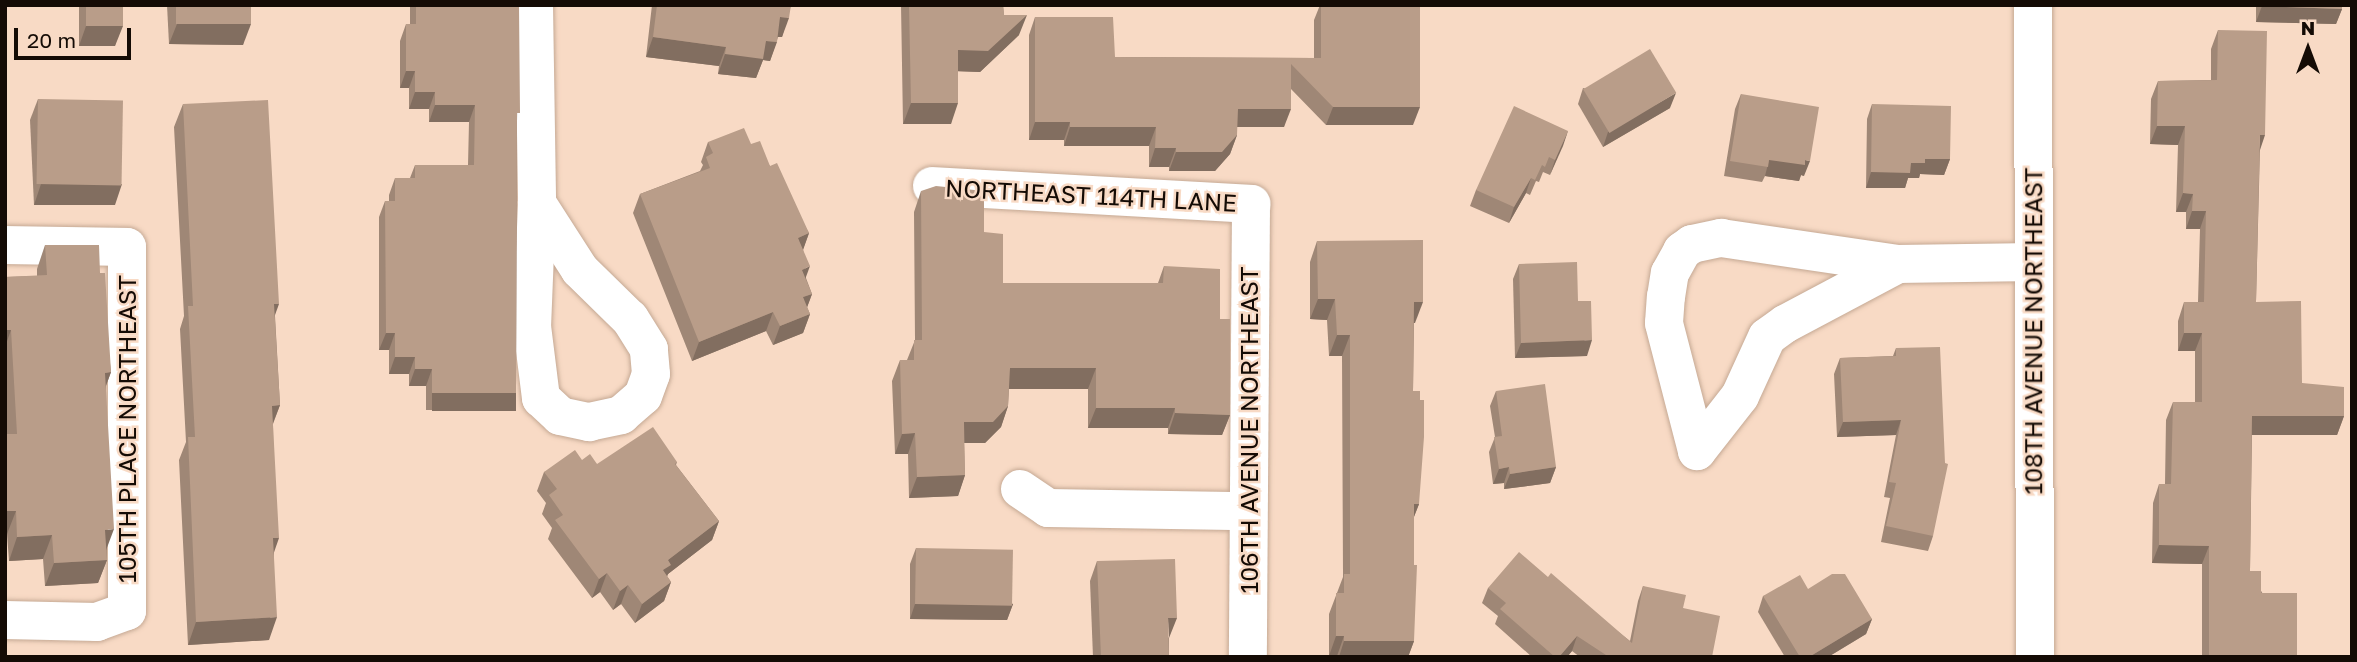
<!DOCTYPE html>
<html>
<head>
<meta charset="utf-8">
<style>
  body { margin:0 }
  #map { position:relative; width:2357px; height:662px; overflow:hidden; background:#f8dac5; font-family:"Golos Text",sans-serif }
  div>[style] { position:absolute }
  .roads { filter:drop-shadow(0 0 2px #c5a994) drop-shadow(0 0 2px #c5a994) }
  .minor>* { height:38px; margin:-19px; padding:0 19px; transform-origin:19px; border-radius:19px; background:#fff }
  .wall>* { inset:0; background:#9f8776 }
  .shaded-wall>* { inset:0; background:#826e60; transform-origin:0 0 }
  .building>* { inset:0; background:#b99d89; transform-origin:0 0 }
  span { translate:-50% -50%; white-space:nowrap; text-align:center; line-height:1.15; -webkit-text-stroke:5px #f8dac5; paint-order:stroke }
  .street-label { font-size:24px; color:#140b05 }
  .frame { position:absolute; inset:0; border:7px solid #140b05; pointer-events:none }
  .north { position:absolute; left:2273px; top:14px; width:70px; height:70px; -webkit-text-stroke:5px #f8dac5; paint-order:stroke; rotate:0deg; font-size:19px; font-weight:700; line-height:28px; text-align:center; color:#140b05 }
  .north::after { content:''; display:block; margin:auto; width:24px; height:32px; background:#140b05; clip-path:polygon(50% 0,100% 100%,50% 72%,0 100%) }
  .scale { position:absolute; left:14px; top:28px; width:117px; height:32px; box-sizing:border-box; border:4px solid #140b05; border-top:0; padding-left:9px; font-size:21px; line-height:24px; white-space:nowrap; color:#140b05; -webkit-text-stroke:5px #f8dac5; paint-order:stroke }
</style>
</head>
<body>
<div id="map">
  <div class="roads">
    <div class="minor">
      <i style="left:534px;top:5px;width:198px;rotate:89.1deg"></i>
      <i style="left:537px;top:203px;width:123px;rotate:92.3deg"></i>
      <i style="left:532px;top:326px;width:73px;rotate:82.9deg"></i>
      <i style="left:541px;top:398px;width:26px;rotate:43deg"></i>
      <i style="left:560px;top:416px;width:30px;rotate:12deg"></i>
      <i style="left:589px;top:422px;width:33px;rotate:-12deg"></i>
      <i style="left:621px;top:415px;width:29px;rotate:-41deg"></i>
      <i style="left:643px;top:396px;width:23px;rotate:-70deg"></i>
      <i style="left:651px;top:374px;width:25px;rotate:-95deg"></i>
      <i style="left:649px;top:349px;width:36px;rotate:-122deg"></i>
      <i style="left:630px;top:319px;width:70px;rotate:-135.6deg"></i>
      <i style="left:580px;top:270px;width:80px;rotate:-122.7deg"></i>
      <i style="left:2033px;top:5px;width:652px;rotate:89.82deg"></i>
      <i style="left:932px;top:186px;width:320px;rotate:3.2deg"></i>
      <i style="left:1251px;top:204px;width:453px;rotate:90.4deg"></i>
      <i style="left:1721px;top:238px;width:179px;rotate:8.4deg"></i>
      <i style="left:1898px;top:264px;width:128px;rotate:152deg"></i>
      <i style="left:1785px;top:324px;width:22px;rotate:144deg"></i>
      <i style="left:1767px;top:337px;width:65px;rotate:114.6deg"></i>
      <i style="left:1740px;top:396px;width:70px;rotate:128deg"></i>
      <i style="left:1697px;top:451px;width:132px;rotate:-104.5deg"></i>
      <i style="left:1664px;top:323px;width:26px;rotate:-86deg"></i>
      <i style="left:1666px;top:297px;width:24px;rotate:-81deg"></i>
      <i style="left:1670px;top:273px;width:25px;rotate:-61deg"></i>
      <i style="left:1682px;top:251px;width:12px;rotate:-35deg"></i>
      <i style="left:1692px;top:244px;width:30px;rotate:-12deg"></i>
      <i style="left:5px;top:245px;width:122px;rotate:0.9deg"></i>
      <i style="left:127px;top:247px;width:364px;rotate:90deg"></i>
      <i style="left:127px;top:611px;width:32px;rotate:160deg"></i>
      <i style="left:97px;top:622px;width:92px;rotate:-178.8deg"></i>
      <i style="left:1898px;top:264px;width:136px;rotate:-0.8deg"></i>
      <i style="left:1020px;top:489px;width:34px;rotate:34deg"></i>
      <i style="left:1048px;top:508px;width:200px;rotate:0.9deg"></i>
    </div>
  </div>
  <div class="wall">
    <i style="clip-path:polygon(79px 5px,123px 5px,115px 46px,79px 46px)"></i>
    <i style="clip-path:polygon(167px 5px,251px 5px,243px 45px,169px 44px)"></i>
    <i style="clip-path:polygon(410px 5px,519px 5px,517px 122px,516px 393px,510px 410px,426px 410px,426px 386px,409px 386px,409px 374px,389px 374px,389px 350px,379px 350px,379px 217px,385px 201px,389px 201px,389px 195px,395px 178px,410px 178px,415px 165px,468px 165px,469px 122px,429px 122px,429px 109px,409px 109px,409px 88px,400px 88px,400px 41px,406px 24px,410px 24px)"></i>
    <i style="clip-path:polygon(652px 5px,791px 5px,782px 37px,778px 37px,770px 61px,763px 60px,756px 78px,718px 74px,719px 66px,646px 57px)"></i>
    <i style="clip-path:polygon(901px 5px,1003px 5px,1004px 15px,1019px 35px,980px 72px,958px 71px,951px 124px,903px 124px)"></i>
    <i style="clip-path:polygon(1320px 5px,1420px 5px,1413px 125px,1326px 125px,1291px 89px,1284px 127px,1237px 127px,1237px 135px,1230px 154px,1215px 171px,1169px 171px,1169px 167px,1149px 167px,1149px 146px,1064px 146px,1064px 140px,1029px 140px,1029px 35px,1035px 17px,1115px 57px,1314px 58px,1314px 20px)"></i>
    <i style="clip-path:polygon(2256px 5px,2342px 5px,2342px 9px,2336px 24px,2256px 22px)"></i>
    <i style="clip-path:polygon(2218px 30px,2260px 149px,2256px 302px,2302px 383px,2344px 416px,2337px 435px,2252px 435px,2250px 571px,2297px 655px,2296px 657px,2202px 657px,2202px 564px,2152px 563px,2153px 503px,2159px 484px,2165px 484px,2166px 420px,2173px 402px,2195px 402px,2195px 351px,2178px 351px,2178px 321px,2184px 302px,2198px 302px,2200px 229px,2186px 229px,2186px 212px,2176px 212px,2178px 145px,2150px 144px,2151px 99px,2158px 81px,2211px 80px,2211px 49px)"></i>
    <i style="clip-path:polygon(1583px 88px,1670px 108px,1603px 147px,1578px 104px)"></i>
    <i style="clip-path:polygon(1741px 94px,1804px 176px,1801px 175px,1799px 181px,1765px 176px,1762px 182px,1724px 176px,1735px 109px)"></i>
    <i style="clip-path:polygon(38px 99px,115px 205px,34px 205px,30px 120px)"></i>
    <i style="clip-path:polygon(183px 104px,275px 316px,280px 405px,273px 424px,274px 552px,269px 640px,188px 645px,179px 460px,186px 442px,180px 329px,184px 316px,174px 127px)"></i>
    <i style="clip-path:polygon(1872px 104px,1950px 159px,1944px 175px,1920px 174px,1919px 178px,1908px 178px,1905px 188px,1866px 188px,1867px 119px)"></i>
    <i style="clip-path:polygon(1568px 131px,1550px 175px,1543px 172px,1539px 182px,1536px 181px,1530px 195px,1526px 193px,1509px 223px,1470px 206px,1476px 190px)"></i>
    <i style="clip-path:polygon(708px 142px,751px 144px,770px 166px,809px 233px,803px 249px,806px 278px,812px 294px,807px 307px,810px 314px,803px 333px,773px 345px,766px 331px,692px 361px,633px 213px,640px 194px,700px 171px,703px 165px,701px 162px)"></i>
    <i style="clip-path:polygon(921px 191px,984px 232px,1003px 283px,1158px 283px,1164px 266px,1220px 319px,1230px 415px,1222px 435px,1168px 434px,1168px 428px,1088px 428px,1088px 389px,1009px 389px,1008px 406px,1001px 427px,985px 443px,964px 443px,965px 475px,958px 496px,909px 498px,908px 454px,895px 454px,892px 381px,900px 360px,907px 360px,915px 340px,914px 212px)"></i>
    <i style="clip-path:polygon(1317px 241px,1415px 323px,1414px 323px,1413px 391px,1419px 504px,1414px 517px,1414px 641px,1408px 657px,1329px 656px,1329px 614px,1343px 577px,1342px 356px,1329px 356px,1327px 320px,1310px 319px,1310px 262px)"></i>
    <i style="clip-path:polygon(45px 245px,100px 273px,111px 372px,106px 386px,107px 560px,98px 583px,45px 586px,43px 559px,9px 561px,7px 534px,5px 534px,5px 434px,7px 434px,5px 396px,5px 277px,37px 276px,37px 269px)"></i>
    <i style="clip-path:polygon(1519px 264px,1578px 301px,1587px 356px,1515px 358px,1513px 279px)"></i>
    <i style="clip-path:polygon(1896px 348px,1933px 536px,1928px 551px,1881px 542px,1890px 498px,1884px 497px,1896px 435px,1837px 437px,1834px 374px,1840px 358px,1893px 356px)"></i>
    <i style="clip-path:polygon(1496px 391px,1556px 467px,1550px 483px,1504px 489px,1504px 483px,1493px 484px,1489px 452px,1495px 437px,1490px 406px)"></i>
    <i style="clip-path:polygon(582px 460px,597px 464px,677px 462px,676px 465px,719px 521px,712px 540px,668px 574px,667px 576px,671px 582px,664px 601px,635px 623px,621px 604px,613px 610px,600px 592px,592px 598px,548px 539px,552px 528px,542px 514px,546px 503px,537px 491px,544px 472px)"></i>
    <i style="clip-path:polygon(916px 548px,1013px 604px,1007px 620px,910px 619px,910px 564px)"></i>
    <i style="clip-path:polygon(1097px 561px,1169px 638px,1169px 657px,1093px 657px,1090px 581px)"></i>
    <i style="clip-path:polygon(1548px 577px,1630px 641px,1638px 601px,1643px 586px,1683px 608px,1712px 657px,1580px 657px,1572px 651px,1567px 657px,1532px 657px,1495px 624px,1498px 616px,1482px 603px,1488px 588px)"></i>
    <i style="clip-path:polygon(1808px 589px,1872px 619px,1866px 634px,1828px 657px,1785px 657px,1758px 612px,1763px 596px)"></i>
  </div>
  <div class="shaded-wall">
    <i style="clip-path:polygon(2262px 6px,2342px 9px,2336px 24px,2256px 22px)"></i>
    <i style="clip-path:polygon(1027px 15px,1019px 35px,980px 72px,950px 71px,958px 50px)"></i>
    <i style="clip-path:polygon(780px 17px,789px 18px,782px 37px,773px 37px)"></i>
    <i style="clip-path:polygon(177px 24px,251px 24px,243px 45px,169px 44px)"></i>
    <i style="clip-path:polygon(86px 26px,123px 26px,115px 46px,79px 46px)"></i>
    <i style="clip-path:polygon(653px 37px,726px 47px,719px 66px,646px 57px)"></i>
    <i style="clip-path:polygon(766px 41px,777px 42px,770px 61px,763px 60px,756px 78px,718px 74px,725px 54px)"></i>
    <i style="clip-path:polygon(406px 71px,415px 71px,409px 88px,400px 88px)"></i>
    <i style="clip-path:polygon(415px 92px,435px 92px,429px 109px,409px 109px)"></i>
    <i style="clip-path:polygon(1676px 93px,1670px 108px,1603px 147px,1608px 132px)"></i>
    <i style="clip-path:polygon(911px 103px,958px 103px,951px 124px,903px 124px)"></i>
    <i style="clip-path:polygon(435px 105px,475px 105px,469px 122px,429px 122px)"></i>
    <i style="clip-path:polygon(1333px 107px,1420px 107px,1413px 125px,1326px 125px)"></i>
    <i style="clip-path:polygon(1238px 109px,1291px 109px,1284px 127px,1231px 127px)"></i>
    <i style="clip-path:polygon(1035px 122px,1070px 122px,1064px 140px,1029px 140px)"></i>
    <i style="clip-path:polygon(2157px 126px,2185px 126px,2178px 145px,2150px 144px)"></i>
    <i style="clip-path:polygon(1070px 127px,1156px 127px,1149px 146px,1064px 146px)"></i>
    <i style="clip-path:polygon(1568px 131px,1563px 146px,1550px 175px,1555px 160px)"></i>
    <i style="clip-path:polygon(1237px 135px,1230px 154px,1215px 171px,1169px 171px,1176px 152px)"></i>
    <i style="clip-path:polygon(2260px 135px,2265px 135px,2259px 153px)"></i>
    <i style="clip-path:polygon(1155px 148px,1176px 148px,1169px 167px,1149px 167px)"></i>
    <i style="clip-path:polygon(1925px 159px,1950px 159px,1944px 175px,1920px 174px,1919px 178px,1908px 178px,1905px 188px,1866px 188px,1871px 172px)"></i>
    <i style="clip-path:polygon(1769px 160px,1805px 160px,1810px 161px,1804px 176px,1801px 175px,1799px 181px,1765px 176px)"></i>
    <i style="clip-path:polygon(1531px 178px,1526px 193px,1509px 223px,1514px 207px)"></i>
    <i style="clip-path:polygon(41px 184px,122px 184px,115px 205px,34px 205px)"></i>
    <i style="clip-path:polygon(2183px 193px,2193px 194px,2186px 212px,2176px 212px)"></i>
    <i style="clip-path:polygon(2192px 211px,2206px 211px,2200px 229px,2186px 229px)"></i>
    <i style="clip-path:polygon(809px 233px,802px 253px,798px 238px)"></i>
    <i style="clip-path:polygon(810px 266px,803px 285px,802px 270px)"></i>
    <i style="clip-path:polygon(812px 294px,805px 313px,803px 297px)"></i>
    <i style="clip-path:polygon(1318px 299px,1335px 299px,1327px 320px,1310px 319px)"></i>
    <i style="clip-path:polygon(1414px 302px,1423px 302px,1415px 323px,1406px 323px)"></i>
    <i style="clip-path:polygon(274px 304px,279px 304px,271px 326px)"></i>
    <i style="clip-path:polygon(773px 312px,766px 331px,692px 361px,699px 342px)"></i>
    <i style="clip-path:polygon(810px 314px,803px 333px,773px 345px,780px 326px)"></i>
    <i style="clip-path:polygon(5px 330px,11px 330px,5px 347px)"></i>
    <i style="clip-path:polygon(386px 333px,395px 333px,389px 350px,379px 350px)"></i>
    <i style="clip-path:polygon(2184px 333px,2202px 333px,2195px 351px,2178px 351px)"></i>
    <i style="clip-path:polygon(1337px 335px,1350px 335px,1342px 356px,1329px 356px)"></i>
    <i style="clip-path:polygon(1592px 340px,1587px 356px,1515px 358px,1521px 343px)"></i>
    <i style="clip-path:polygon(395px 357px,415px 357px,409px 374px,389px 374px)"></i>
    <i style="clip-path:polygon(1010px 368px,1096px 368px,1088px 389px,1002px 389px)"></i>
    <i style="clip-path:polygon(415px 369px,432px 369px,426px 386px,409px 386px)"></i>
    <i style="clip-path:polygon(111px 372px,102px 396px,105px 373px)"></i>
    <i style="left:432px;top:393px;width:84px;height:18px"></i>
    <i style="clip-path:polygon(280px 405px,271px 428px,272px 406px)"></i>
    <i style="clip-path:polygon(1008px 406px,1001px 427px,985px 443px,956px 443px,964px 422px)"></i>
    <i style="clip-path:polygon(1096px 408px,1175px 408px,1168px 428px,1088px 428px)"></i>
    <i style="clip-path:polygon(1175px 413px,1230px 415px,1222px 435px,1168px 434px)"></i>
    <i style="clip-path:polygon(2252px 416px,2344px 416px,2337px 435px,2245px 435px)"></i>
    <i style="clip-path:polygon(1901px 420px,1896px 435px,1837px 437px,1843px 422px)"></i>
    <i style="clip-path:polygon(915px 433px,908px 454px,895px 454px,902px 434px)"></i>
    <i style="clip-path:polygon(1509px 467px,1504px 483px,1493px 484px,1499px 469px)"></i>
    <i style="clip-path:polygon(1556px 467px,1550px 483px,1504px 489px,1510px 474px)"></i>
    <i style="clip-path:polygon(965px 475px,958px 496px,909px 498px,917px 477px)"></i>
    <i style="clip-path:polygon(1414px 504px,1419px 504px,1411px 524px)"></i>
    <i style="clip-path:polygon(5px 511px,16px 511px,7px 534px,5px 534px)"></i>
    <i style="clip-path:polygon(719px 521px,712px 540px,668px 574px,664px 584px,663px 570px,668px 560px)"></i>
    <i style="clip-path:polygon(114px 529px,105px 553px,105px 530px)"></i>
    <i style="clip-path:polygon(52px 535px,43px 559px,9px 561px,17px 537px)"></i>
    <i style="clip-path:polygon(273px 538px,279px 538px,271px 561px)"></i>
    <i style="clip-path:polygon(2159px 545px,2209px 546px,2202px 564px,2152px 563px)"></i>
    <i style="clip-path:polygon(107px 560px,98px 583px,45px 586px,54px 563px)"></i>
    <i style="clip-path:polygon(607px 573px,600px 592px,592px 598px,599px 579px)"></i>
    <i style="clip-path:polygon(671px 582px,664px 601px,635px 623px,642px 604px)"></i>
    <i style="clip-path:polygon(628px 585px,621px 604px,613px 610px,620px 591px)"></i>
    <i style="clip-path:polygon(915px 604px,1013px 604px,1007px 620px,910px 619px)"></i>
    <i style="clip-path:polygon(277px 617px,269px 640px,188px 645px,196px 622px)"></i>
    <i style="clip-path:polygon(1168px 618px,1177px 618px,1169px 638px)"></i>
    <i style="clip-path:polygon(1872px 619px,1866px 634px,1828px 657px,1809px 657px)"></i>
    <i style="clip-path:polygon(1336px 636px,1344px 636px,1337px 656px,1329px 656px)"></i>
    <i style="clip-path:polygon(1577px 636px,1572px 651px,1567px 657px,1559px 657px)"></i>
    <i style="clip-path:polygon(1344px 641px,1414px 641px,1408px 657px,1339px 657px)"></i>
    <i style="left:2273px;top:655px;width:24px;height:2px"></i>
  </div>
  <div class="building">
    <i style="left:86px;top:5px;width:37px;height:21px"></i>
    <i style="left:176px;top:5px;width:75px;height:19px"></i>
    <i style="clip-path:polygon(416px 5px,519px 5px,520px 113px,517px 113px,516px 393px,432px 393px,432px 369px,415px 369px,415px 357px,395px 357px,395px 333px,386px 333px,385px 201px,395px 201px,395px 178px,415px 178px,415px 165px,474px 165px,475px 105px,435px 105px,435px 92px,415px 92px,415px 71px,406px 71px,406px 24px,416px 24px)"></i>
    <i style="clip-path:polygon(657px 5px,791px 5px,789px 18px,780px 17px,777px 42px,766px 41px,763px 59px,725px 54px,726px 47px,653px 37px)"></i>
    <i style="clip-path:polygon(909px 5px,1003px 5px,1004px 15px,1027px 15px,988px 51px,958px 50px,958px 103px,911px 103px)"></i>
    <i style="clip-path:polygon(1321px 5px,1420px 5px,1420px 107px,1333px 107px,1291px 64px,1291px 109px,1238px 109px,1237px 135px,1222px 152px,1176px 152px,1176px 148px,1155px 148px,1156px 127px,1070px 127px,1070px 122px,1035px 122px,1035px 17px,1113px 17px,1115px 57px,1321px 58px)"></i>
    <i style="clip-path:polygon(2262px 5px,2342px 5px,2342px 9px,2262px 6px)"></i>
    <i style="clip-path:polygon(2218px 30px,2267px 31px,2265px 135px,2260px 135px,2256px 302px,2301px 301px,2302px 383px,2344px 387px,2344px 416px,2252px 416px,2250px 571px,2261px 571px,2261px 593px,2297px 593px,2297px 655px,2273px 655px,2273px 657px,2209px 657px,2209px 546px,2159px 545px,2159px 484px,2171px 484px,2173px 402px,2202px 402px,2202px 333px,2184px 333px,2184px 302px,2204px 302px,2206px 211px,2192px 211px,2193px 194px,2183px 193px,2185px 126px,2157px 126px,2158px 81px,2217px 80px)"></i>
    <i style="left:1650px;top:49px;width:51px;height:78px;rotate:59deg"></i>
    <i style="clip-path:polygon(1741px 94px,1819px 107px,1810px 161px,1805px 160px,1805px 165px,1769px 160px,1768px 167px,1730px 161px)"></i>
    <i style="left:38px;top:99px;width:85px;height:85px;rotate:1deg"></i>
    <i style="clip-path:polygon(268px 100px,279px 304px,274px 304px,280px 405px,272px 406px,279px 538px,273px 538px,277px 617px,196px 622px,188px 437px,195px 437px,188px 306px,193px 306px,183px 104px)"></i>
    <i style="clip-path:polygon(1872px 104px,1951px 106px,1950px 159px,1925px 159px,1925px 163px,1911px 163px,1910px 173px,1871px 172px)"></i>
    <i style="clip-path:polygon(1514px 106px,1568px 131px,1555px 160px,1549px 157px,1545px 167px,1542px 165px,1535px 180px,1531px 178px,1514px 207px,1476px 190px)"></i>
    <i style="clip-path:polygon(744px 128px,751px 144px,760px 141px,770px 166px,777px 163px,809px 233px,798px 238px,810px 266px,802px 270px,812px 294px,803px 297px,810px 314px,780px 326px,773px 312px,699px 342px,640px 194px,710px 168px,706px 157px,713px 153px,708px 142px)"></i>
    <i style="clip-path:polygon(936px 186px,984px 191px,984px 232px,1003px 234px,1003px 283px,1163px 283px,1164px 266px,1220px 269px,1220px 319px,1230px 319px,1230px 415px,1175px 413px,1175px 408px,1096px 408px,1096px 368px,1010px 368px,1008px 406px,993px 422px,964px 422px,965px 475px,917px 477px,915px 433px,902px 434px,900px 360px,914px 360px,914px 340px,922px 340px,921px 191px)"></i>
    <i style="clip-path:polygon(1423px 240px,1423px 302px,1414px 302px,1413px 391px,1420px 391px,1420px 400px,1424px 400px,1424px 437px,1419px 504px,1414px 504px,1414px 565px,1417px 565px,1414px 641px,1344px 641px,1344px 636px,1336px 636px,1336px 593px,1344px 593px,1344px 574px,1350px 574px,1350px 335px,1337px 335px,1335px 299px,1318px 299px,1317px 241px)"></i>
    <i style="clip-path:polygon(45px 245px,99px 245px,100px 273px,105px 273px,111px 372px,105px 373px,114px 529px,105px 530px,107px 560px,54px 563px,52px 535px,17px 537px,16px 511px,5px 511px,5px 434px,17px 434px,11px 330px,5px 330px,5px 277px,47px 275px)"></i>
    <i style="clip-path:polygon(1577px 262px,1578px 301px,1591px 301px,1592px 340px,1521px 343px,1519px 264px)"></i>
    <i style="clip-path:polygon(1940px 347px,1945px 463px,1948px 464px,1933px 536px,1886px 526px,1896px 483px,1889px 482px,1901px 420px,1843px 422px,1840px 358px,1896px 356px,1896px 348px)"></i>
    <i style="clip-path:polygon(1545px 384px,1556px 467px,1510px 474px,1509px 467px,1499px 469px,1494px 437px,1502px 436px,1496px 391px)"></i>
    <i style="clip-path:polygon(653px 427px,677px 462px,675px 464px,719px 521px,668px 560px,671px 565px,663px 570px,671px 582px,642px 604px,628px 585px,620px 591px,607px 573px,599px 579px,555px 520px,563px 515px,549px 495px,557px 489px,544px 472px,575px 450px,582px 460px,590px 454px,597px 464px)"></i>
    <i style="left:916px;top:548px;width:97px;height:56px;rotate:1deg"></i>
    <i style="clip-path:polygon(1519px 552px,1548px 577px,1551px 573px,1632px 643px,1643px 586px,1686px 595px,1683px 608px,1720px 616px,1712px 657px,1609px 657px,1577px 636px,1559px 657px,1555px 657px,1500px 609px,1506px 603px,1488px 588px)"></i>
    <i style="clip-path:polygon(1175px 559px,1177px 618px,1168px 618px,1169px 657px,1101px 657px,1097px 561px)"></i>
    <i style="clip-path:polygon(1832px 574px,1845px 574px,1872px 619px,1809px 657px,1800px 657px,1763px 596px,1800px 575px,1808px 589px)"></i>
  </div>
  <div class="street-label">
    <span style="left:1091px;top:195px;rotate:3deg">NORTHEAST 114TH LANE</span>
    <span style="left:2033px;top:331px;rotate:-90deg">108TH AVENUE NORTHEAST</span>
    <span style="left:127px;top:429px;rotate:-90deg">105TH PLACE NORTHEAST</span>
    <span style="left:1249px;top:430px;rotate:-90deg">106TH AVENUE NORTHEAST</span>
  </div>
  <div class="frame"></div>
  <div class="north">N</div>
  <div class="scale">20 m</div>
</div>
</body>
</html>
